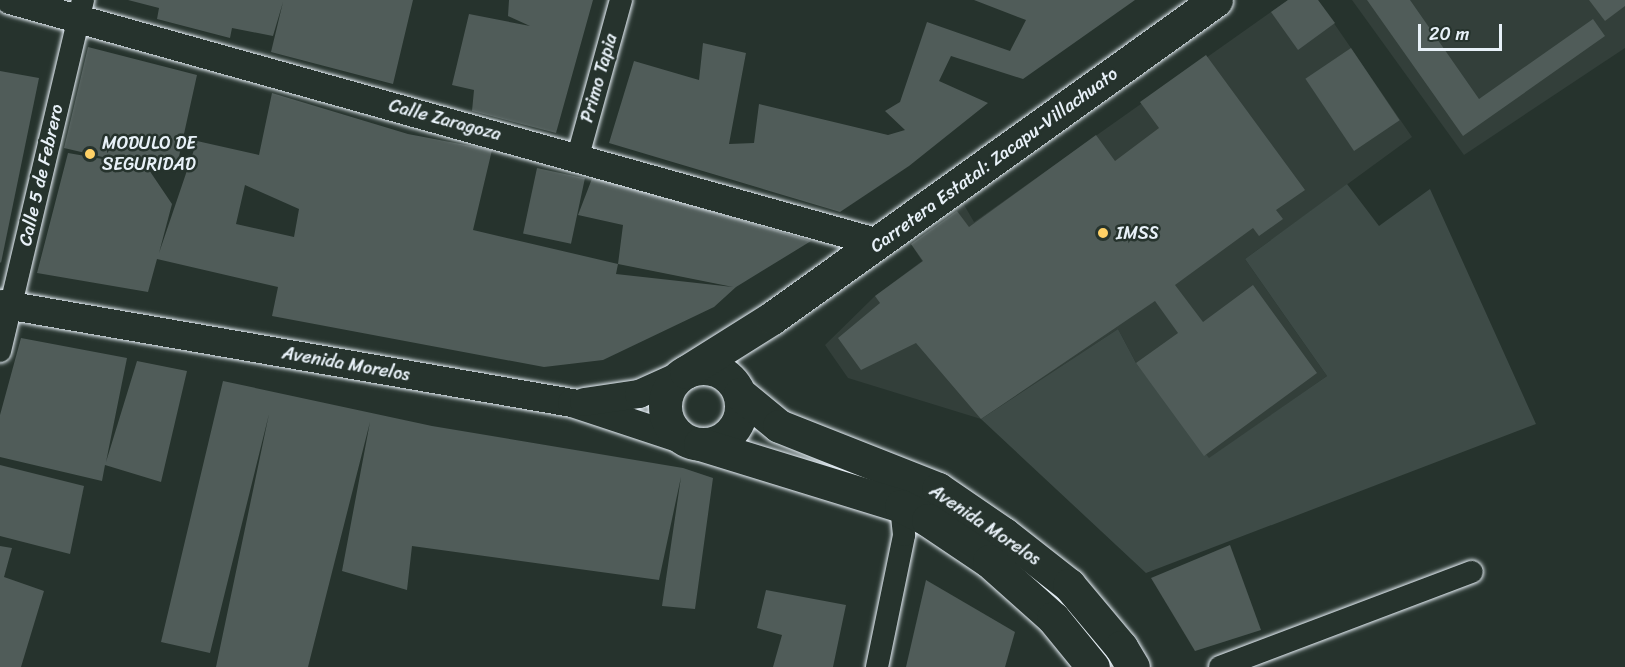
<!DOCTYPE html>
<html>
<head>
<meta charset="utf-8">
<style>
  body { margin:0 }
  #map { position:relative; width:1625px; height:667px; overflow:hidden; background:#26332d; font-family:Sriracha,sans-serif }
  div>[style] { position:absolute }
  .built>* { inset:0; background:#333f3a }
  .green>* { inset:0; background:#3e4b47 }
  .building>* { inset:0; background:#505c59; transform-origin:0 0 }
  .roads { filter:drop-shadow(0 0 2px #e8f1f8) drop-shadow(0 0 2px #e8f1f8) }
  .minor>* { height:22px; margin:-11px; padding:0 11px; transform-origin:11px; border-radius:11px; background:#26332d }
  .tertiary>* { height:28px; margin:-14px; padding:0 14px; transform-origin:14px; border-radius:14px; background:#26332d }
  .primary>* { height:33px; margin:-16.5px; padding:0 16.5px; transform-origin:16.5px; border-radius:16.5px; background:#26332d }
  .primary>.ring { margin:-16.5px; padding:0; box-sizing:content-box; background:none; border:33px solid #26332d; border-radius:50% }
  .dots>* { width:16px; height:16px; translate:-50% -50%; box-sizing:border-box; border:3px solid #26332d; border-radius:50% }
  span { translate:-50% -50%; white-space:nowrap; text-align:center; line-height:1.15; -webkit-text-stroke:5px #26332d; paint-order:stroke }
  .street-label { font-size:18px; color:#e8f1f8 }
  .poi-label { font-size:18px; color:#e8f1f8 }
  .left { translate:0 -50%; text-align:left }
  .scale { position:absolute; left:1418px; top:24px; width:84px; height:27px; box-sizing:border-box; border:3px solid #e8f1f8; border-top:0; padding-left:8px; font-size:18px; line-height:21px; white-space:nowrap; color:#e8f1f8; -webkit-text-stroke:4px #26332d; paint-order:stroke }
</style>
</head>
<body>
<div id="map">
  <div class="built">
    <i style="clip-path:polygon(1288px 0,1318px 0,1412px 137px,1245px 259px,1327px 376px,1209px 459px,1136px 363px,1118px 329px,981px 419px,848px 378px,825px 345px,875px 296px,922px 261px,911px 244px,963px 203px,974px 222px)"></i>
    <i style="clip-path:polygon(1352px 0,1625px 0,1625px 48px,1464px 155px)"></i>
  </div>
  <div class="green">
    <i style="clip-path:polygon(1347px 184px,1379px 226px,1430px 189px,1536px 424px,1146px 573px,981px 419px,1118px 329px,1136px 363px,1209px 458px,1327px 376px,1245px 259px)"></i>
  </div>
  <div class="building">
    <i style="clip-path:polygon(128px 0,413px 0,393px 84px,271px 52px,283px 2px,273px 36px,232px 28px,230px 38px,157px 19px,159px 8px)"></i>
    <i style="clip-path:polygon(509px 0,593px 0,556px 133px,472px 111px,474px 90px,452px 85px,469px 14px,530px 26px,508px 16px)"></i>
    <i style="clip-path:polygon(974px 0,1135px 0,1023px 79px,951px 56px,939px 81px,988px 103px,909px 166px,840px 212px,609px 143px,634px 61px,699px 80px,703px 43px,746px 53px,729px 144px,754px 143px,759px 104px,888px 135px,905px 130px,885px 111px,900px 102px,927px 22px,1010px 51px,1026px 20px)"></i>
    <i style="clip-path:polygon(1288px 0,1318px 0,1335px 23px,1298px 50px,1271px 12px)"></i>
    <i style="clip-path:polygon(1367px 0,1410px 0,1479px 99px,1593px 19px,1605px 36px,1463px 136px)"></i>
    <i style="clip-path:polygon(1589px 0,1625px 0,1625px 6px,1605px 21px)"></i>
    <i style="clip-path:polygon(evenodd,88px 47px,197px 75px,176px 170px,147px 167px,172px 204px,159px 253px,197px 141px,259px 155px,272px 93px,408px 134px,492px 150px,473px 230px,618px 264px,616px 274px,733px 287px,618px 264px,623px 225px,578px 215px,593px 176px,811px 241px,736px 287px,714px 307px,603px 360px,544px 367px,272px 316px,278px 287px,157px 259px,148px 292px,37px 273px,68px 153px,137px 165px,64px 148px,88px 47px,245px 185px,299px 209px,294px 237px,236px 224px,245px 185px)"></i>
    <i style="left:1351px;top:48px;width:87px;height:55px;rotate:56deg"></i>
    <i style="clip-path:polygon(1206px 55px,1305px 190px,1276px 210px,1283px 219px,1259px 236px,1253px 228px,1175px 285px,1203px 322px,1253px 285px,1317px 373px,1204px 456px,1136px 363px,1178px 333px,1155px 301px,981px 419px,916px 343px,861px 370px,838px 338px,880px 303px,875px 296px,923px 261px,911px 244px,957px 211px,969px 227px,1096px 135px,1115px 161px,1159px 128px,1140px 102px)"></i>
    <i style="clip-path:polygon(0 71px,39px 78px,1px 263px,0 262px)"></i>
    <i style="left:537px;top:168px;width:49px;height:67px;rotate:12deg"></i>
    <i style="clip-path:polygon(21px 338px,127px 358px,106px 462px,137px 361px,187px 371px,161px 482px,105px 465px,102px 481px,0 457px,0 415px)"></i>
    <i style="clip-path:polygon(223px 381px,432px 426px,683px 468px,713px 478px,695px 609px,662px 606px,681px 477px,659px 580px,412px 546px,407px 590px,342px 571px,370px 422px,308px 667px,216px 667px,269px 414px,210px 653px,161px 642px)"></i>
    <i style="clip-path:polygon(0 465px,84px 486px,70px 554px,0 536px)"></i>
    <i style="clip-path:polygon(1230px 545px,1261px 630px,1195px 651px,1151px 578px)"></i>
    <i style="clip-path:polygon(0 546px,12px 548px,4px 577px,44px 591px,21px 667px,0 667px)"></i>
    <i style="clip-path:polygon(926px 580px,1015px 632px,1005px 667px,906px 667px)"></i>
    <i style="clip-path:polygon(766px 590px,846px 605px,833px 667px,773px 667px,782px 635px,757px 628px)"></i>
  </div>
  <div class="roads">
    <div class="minor">
      <i style="left:578px;top:156px;width:162px;rotate:-74.6deg"></i>
      <i style="left:0;top:351px;width:361px;rotate:-76.7deg"></i>
      <i style="left:877px;top:667px;width:135px;rotate:-78.4deg"></i>
      <i style="left:904px;top:535px;width:29px;rotate:-96deg"></i>
      <i style="left:1220px;top:667px;width:269px;rotate:-20.7deg"></i>
    </div>
    <div class="tertiary">
      <i style="left:10px;top:0;width:902px;rotate:15.62deg"></i>
      <i style="left:0;top:304px;width:581px;rotate:9.82deg"></i>
      <i style="left:572px;top:403px;width:121px;rotate:18.3deg"></i>
      <i style="left:584px;top:402px;width:56px;rotate:-8.3deg"></i>
      <i style="left:639px;top:394px;width:42px;rotate:-24.1deg"></i>
    </div>
    <div class="primary">
      <i class="ring" style="left:665px;top:368px;width:43px;height:43px"></i>
      <i style="left:686px;top:372px;width:102px;rotate:-32.1deg"></i>
      <i style="left:772px;top:318px;width:546px;rotate:-35.61deg"></i>
      <i style="left:740px;top:394px;width:50px;rotate:39.4deg"></i>
      <i style="left:779px;top:426px;width:171px;rotate:21.6deg"></i>
      <i style="left:938px;top:489px;width:80px;rotate:34.3deg"></i>
      <i style="left:1004px;top:534px;width:83px;rotate:38.1deg"></i>
      <i style="left:1069px;top:585px;width:81px;rotate:50deg"></i>
      <i style="left:1121px;top:647px;width:23px;rotate:59deg"></i>
      <i style="left:700px;top:444px;width:210px;rotate:17.1deg"></i>
      <i style="left:901px;top:506px;width:30px;rotate:27deg"></i>
      <i style="left:928px;top:520px;width:73px;rotate:33.9deg"></i>
      <i style="left:989px;top:561px;width:86px;rotate:41.7deg"></i>
      <i style="left:1053px;top:618px;width:63px;rotate:50.8deg"></i>
    </div>
  </div>
  <div class="dots">
    <i style="left:90px;top:154px;background:#ffd166"></i>
    <i style="left:1103px;top:233px;background:#ffd166"></i>
  </div>
  <div class="street-label">
    <span style="left:599px;top:78px;rotate:-74deg">Primo Tapia</span>
    <span style="left:445px;top:120px;rotate:15deg">Calle Zaragoza</span>
    <span style="left:994px;top:160px;rotate:-36deg">Carretera Estatal: Zacapu-Villachuato</span>
    <span style="left:41px;top:175px;rotate:-77deg">Calle 5 de Febrero</span>
    <span style="left:346px;top:364px;rotate:10deg">Avenida Morelos</span>
    <span style="left:985px;top:525px;rotate:34deg">Avenida Morelos</span>
  </div>
  <div class="poi-label">
    <span class="left" style="left:102px;top:154px">MODULO DE<br>SEGURIDAD</span>
    <span class="left" style="left:1116px;top:233px">IMSS</span>
  </div>
  <div class="scale">20 m</div>
</div>
</body>
</html>
